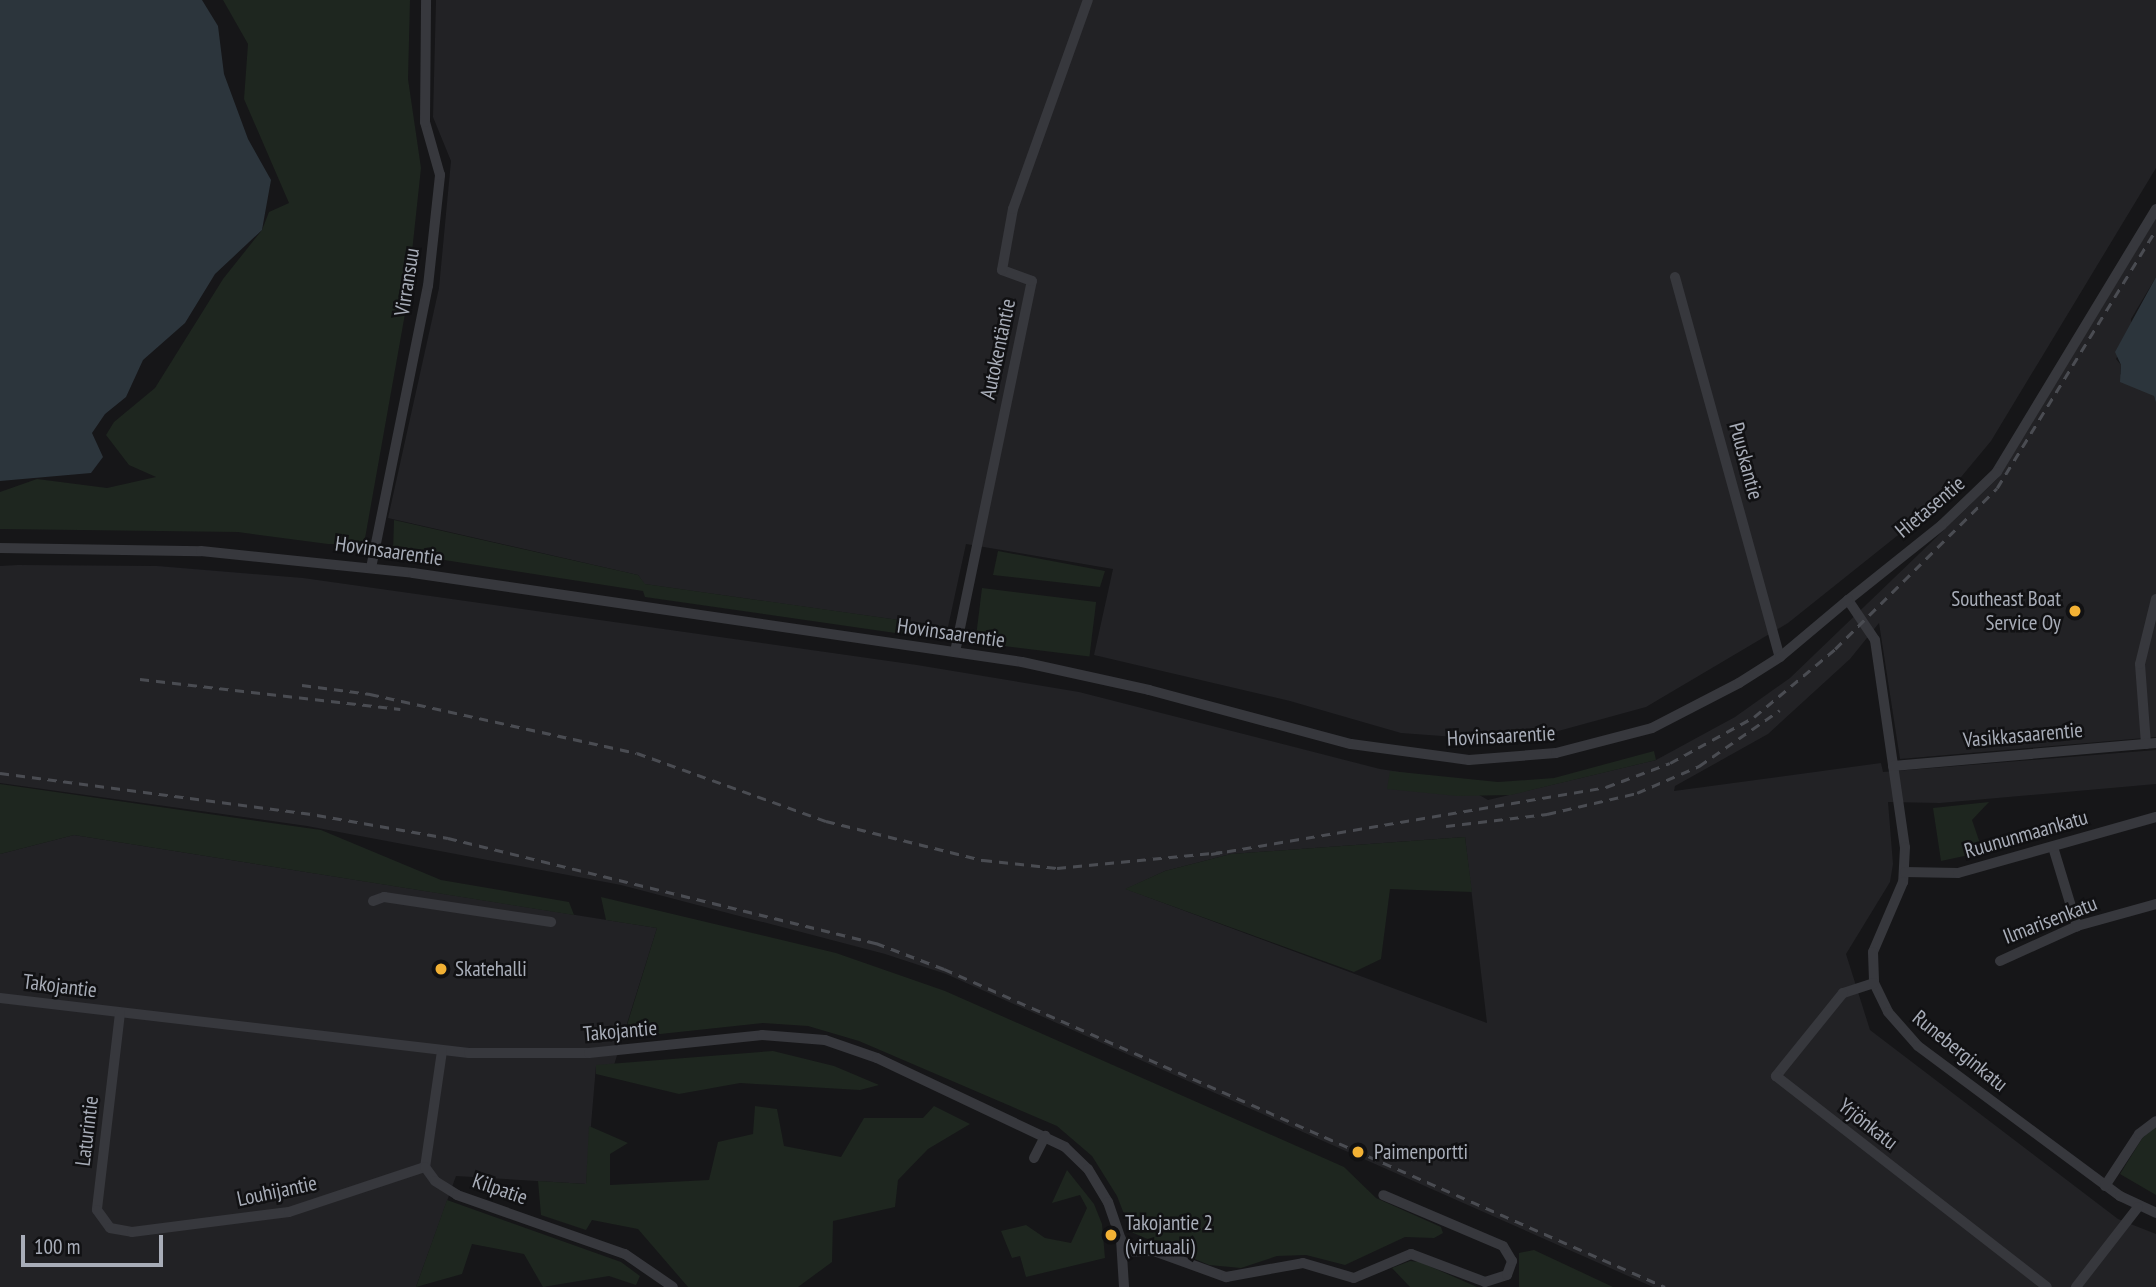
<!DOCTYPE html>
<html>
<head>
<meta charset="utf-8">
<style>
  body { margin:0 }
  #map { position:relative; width:2156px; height:1287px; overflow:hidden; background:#161618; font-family:"PT Sans Narrow",sans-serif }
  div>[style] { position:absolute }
  .built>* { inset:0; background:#222225 }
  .green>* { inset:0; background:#1e261f; transform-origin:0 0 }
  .water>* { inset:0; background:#2c353c }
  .minor>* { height:10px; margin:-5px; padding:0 5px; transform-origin:5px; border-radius:5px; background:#37383d }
  .rail>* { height:2.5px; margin-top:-1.25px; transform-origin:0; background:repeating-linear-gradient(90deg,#4a4c52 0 9px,transparent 0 16px) }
  .dots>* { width:19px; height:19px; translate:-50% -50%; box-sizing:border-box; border:4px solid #111113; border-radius:50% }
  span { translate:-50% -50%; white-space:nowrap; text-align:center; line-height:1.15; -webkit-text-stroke:5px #111113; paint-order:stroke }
  .street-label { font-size:21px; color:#a8adb8 }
  .poi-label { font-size:21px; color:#a8adb8 }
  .right { translate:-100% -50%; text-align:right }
  .left { translate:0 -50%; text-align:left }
  .scale { position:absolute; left:21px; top:1235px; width:142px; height:32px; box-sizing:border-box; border:4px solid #a8adb8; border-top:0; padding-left:9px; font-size:21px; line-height:24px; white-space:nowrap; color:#a8adb8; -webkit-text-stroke:5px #111113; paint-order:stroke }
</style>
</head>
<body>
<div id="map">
  <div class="built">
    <i style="clip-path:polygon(436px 0,2156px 0,2156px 168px,1991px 441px,1942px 500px,1788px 623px,1646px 707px,1540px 736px,1469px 738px,1401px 733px,1290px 701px,1094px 655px,1113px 569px,966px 544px,948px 627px,644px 584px,638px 575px,388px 518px,439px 288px,451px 161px,433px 117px)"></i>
    <i style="clip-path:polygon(evenodd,2156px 218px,2156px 277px,2131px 319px,2132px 327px,2116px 359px,2121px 365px,2120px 374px,2154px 396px,2156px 403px,2156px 737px,1900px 759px,1879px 623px,1850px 659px,1768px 734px,1675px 786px,1674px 791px,1881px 763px,1883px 772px,2156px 750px,2156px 784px,1940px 803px,1888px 802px,1893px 864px,1890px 882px,1846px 954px,1870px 1030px,2118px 1219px,2156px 1234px,2156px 1287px,1653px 1287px,946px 974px,885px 954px,621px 885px,307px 826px,0 783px,0 566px,18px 565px,157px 566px,303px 578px,917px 665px,1079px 692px,1380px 769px,1453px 780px,1488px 800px,1656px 760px,1735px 717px,1790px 678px,1998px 478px,2156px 218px,1465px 837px,1487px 1023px,1126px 889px,1165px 871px,1231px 854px,1465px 837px)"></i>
    <i style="clip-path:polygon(74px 835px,657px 928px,614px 1065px,596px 1066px,586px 1184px,456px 1176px,416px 1287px,0 1287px,0 854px)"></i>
  </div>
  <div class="green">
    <i style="clip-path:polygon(223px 0,410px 0,408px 79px,421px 168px,406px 308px,364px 544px,328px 544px,238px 532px,0 529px,0 492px,37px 479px,107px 488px,156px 477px,129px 465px,106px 435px,114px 422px,155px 388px,223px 279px,262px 230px,269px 212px,289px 203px,244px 99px,248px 44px)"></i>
    <i style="clip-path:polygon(394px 520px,638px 575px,645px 584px,948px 627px,944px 640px,645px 597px,643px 591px,393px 552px)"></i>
    <i style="clip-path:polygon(998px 551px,1105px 571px,1100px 587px,993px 575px)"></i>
    <i style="left:982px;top:588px;width:115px;height:55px;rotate:7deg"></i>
    <i style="clip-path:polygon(1654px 751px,1656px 760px,1511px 795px,1457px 796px,1387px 789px,1390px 771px,1498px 782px,1554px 778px)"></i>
    <i style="clip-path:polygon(0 784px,321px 830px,441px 880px,569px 902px,574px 915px,74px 835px,0 854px)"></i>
    <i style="clip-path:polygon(1989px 802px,1972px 820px,1983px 852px,1941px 861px,1933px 808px)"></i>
    <i style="clip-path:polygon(1465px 837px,1472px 892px,1390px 889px,1381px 959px,1354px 972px,1125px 889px,1165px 871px,1231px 854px)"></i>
    <i style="clip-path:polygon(601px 897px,836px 953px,945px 991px,1344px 1167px,1376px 1198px,1441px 1227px,1443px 1233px,1434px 1238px,1405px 1237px,1345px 1265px,1306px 1255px,1277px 1256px,1241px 1268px,1209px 1265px,1131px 1232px,1117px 1196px,1092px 1156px,1057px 1126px,859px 1041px,808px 1026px,763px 1023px,623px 1038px,657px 928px,606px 920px)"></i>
    <i style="clip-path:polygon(773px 1051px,834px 1066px,879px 1085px,860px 1090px,740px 1083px,679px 1094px,596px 1074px,596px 1065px)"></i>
    <i style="clip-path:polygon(755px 1106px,777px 1109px,784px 1146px,841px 1157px,864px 1118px,923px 1118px,934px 1106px,970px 1124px,928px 1149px,898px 1180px,895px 1207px,833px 1221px,832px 1262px,798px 1287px,688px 1287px,638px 1229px,592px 1220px,586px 1230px,541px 1215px,538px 1181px,586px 1184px,589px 1126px,628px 1143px,610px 1154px,610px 1185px,709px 1180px,718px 1142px,753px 1134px)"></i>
    <i style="clip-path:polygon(2156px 1127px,2156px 1195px,2120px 1174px,2143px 1137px)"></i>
    <i style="clip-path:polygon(1067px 1170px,1094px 1204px,1102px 1224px,1105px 1258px,1026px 1277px,1020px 1256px,1012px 1258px,1001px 1231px,1026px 1225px,1045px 1238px,1071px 1243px,1087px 1208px,1080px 1195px,1052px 1203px)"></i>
    <i style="clip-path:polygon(447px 1200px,621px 1262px,640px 1276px,636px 1285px,609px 1276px,543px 1287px,524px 1254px,472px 1244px,462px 1274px,416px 1287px)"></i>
    <i style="clip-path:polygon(1534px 1250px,1613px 1287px,1519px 1287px,1519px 1253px)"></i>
    <i style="clip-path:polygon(1410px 1261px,1420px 1262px,1477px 1287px,1410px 1287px,1392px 1268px)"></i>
  </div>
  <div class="water">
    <i style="clip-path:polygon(0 0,202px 0,218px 26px,224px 74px,248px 139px,271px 180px,262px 230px,215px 274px,185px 323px,143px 360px,126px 397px,105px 414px,92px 433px,103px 457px,91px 473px,0 481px)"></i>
    <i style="clip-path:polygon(2156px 277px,2156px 403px,2154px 396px,2120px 382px,2121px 365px,2115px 352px)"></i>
  </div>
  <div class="minor">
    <i style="left:2156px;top:209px;width:307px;rotate:121.2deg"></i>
    <i style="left:1997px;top:472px;width:76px;rotate:136.1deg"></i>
    <i style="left:1942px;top:525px;width:120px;rotate:141.4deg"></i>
    <i style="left:1848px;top:600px;width:48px;rotate:56deg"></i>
    <i style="left:1875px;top:640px;width:209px;rotate:81.8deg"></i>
    <i style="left:1905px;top:847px;width:35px;rotate:93deg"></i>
    <i style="left:1903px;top:882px;width:76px;rotate:113.2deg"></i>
    <i style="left:1873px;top:952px;width:31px;rotate:88deg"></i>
    <i style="left:1874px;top:983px;width:32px;rotate:64deg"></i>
    <i style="left:1888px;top:1012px;width:45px;rotate:48.6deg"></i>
    <i style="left:1918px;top:1046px;width:252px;rotate:36.6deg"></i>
    <i style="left:2120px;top:1196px;width:40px;rotate:25deg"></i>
    <i style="left:1675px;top:277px;width:394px;rotate:74.6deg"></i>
    <i style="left:0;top:548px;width:201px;rotate:0.9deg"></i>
    <i style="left:201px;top:551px;width:213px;rotate:5.9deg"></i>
    <i style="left:413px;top:573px;width:615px;rotate:8.31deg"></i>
    <i style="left:1022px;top:662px;width:130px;rotate:12.4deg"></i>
    <i style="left:1149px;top:690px;width:209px;rotate:15deg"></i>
    <i style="left:1351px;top:744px;width:119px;rotate:7.7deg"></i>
    <i style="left:1469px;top:760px;width:87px;rotate:-4.6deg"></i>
    <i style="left:1556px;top:753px;width:99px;rotate:-14.6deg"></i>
    <i style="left:1652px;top:728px;width:98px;rotate:-27.3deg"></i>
    <i style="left:1739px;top:683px;width:49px;rotate:-32.4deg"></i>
    <i style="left:1780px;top:657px;width:89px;rotate:-40deg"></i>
    <i style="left:371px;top:568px;width:288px;rotate:-78.6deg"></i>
    <i style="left:428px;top:286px;width:112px;rotate:-83.8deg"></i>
    <i style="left:440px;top:175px;width:55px;rotate:-105.8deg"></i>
    <i style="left:425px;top:122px;width:122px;rotate:-89.5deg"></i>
    <i style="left:955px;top:652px;width:379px;rotate:-78.3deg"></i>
    <i style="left:1032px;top:281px;width:32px;rotate:-160deg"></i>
    <i style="left:1002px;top:270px;width:62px;rotate:-79.8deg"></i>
    <i style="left:1013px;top:209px;width:222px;rotate:-70.3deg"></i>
    <i style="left:2146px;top:744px;width:80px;rotate:-94.3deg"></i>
    <i style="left:2140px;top:664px;width:67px;rotate:-76.2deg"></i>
    <i style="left:1893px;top:766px;width:264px;rotate:-5deg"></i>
    <i style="left:2053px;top:847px;width:83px;rotate:73.1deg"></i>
    <i style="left:1905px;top:872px;width:53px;rotate:1.1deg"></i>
    <i style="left:1958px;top:873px;width:206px;rotate:-15.8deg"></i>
    <i style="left:373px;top:901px;width:12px;rotate:-20deg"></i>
    <i style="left:384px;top:897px;width:169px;rotate:8.5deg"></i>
    <i style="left:2000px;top:961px;width:85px;rotate:-24.4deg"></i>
    <i style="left:2077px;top:926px;width:82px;rotate:-15.6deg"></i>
    <i style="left:1874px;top:983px;width:33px;rotate:162deg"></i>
    <i style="left:1843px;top:993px;width:107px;rotate:128.9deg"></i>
    <i style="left:1776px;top:1076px;width:343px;rotate:37.9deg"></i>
    <i style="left:0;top:998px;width:472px;rotate:6.7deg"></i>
    <i style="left:469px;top:1053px;width:120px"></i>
    <i style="left:589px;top:1053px;width:174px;rotate:-5.9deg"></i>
    <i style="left:762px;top:1035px;width:63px;rotate:4.5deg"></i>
    <i style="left:825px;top:1040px;width:55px;rotate:19.1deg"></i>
    <i style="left:877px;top:1058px;width:208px;rotate:25.3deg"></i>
    <i style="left:1065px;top:1147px;width:32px;rotate:44deg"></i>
    <i style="left:1088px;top:1169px;width:39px;rotate:59deg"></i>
    <i style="left:1108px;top:1202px;width:39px;rotate:71deg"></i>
    <i style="left:1121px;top:1239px;width:48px;rotate:86.4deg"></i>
    <i style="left:120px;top:1013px;width:198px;rotate:96.7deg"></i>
    <i style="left:97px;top:1210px;width:22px;rotate:54deg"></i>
    <i style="left:110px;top:1228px;width:22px;rotate:10deg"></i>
    <i style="left:132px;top:1232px;width:158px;rotate:-7.3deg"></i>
    <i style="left:289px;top:1212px;width:143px;rotate:-18.3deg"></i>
    <i style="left:442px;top:1051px;width:117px;rotate:98.3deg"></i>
    <i style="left:425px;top:1167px;width:17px;rotate:54deg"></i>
    <i style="left:435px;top:1181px;width:26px;rotate:32deg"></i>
    <i style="left:457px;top:1195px;width:178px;rotate:19.4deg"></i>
    <i style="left:625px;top:1254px;width:58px;rotate:34.5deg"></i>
    <i style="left:1034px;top:1158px;width:25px;rotate:-63deg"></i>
    <i style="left:2105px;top:1186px;width:62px;rotate:-56.8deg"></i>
    <i style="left:2139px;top:1134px;width:21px;rotate:-37deg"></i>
    <i style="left:1123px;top:1252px;width:31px;rotate:-2deg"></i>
    <i style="left:1154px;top:1251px;width:77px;rotate:19.9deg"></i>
    <i style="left:1226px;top:1277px;width:78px;rotate:-10.3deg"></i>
    <i style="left:1303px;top:1263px;width:53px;rotate:16.4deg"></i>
    <i style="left:1354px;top:1278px;width:62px;rotate:-22.8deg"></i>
    <i style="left:1411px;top:1254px;width:79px;rotate:20.7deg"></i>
    <i style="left:1485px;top:1282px;width:23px;rotate:-18deg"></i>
    <i style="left:1507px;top:1275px;width:15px;rotate:-70deg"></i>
    <i style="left:1512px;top:1261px;width:17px;rotate:-121deg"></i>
    <i style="left:1503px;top:1246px;width:130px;rotate:-157deg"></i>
    <i style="left:2076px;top:1287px;width:101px;rotate:-52.2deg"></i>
  </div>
  <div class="rail">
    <i style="left:140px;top:679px;width:262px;rotate:6.6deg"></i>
    <i style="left:302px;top:685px;width:69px;rotate:7.5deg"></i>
    <i style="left:370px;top:694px;width:273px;rotate:12.5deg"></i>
    <i style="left:637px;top:753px;width:201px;rotate:19.8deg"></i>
    <i style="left:826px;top:821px;width:162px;rotate:14deg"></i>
    <i style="left:983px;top:860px;width:74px;rotate:6.2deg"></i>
    <i style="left:1057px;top:868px;width:166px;rotate:-5.5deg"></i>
    <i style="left:0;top:773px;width:320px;rotate:7.5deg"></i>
    <i style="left:317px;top:815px;width:133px;rotate:10deg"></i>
    <i style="left:448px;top:838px;width:441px;rotate:13.8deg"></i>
    <i style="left:876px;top:943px;width:73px;rotate:20.9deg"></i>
    <i style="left:944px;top:969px;width:788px;rotate:23.8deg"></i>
    <i style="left:1446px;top:826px;width:102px;rotate:-6.8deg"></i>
    <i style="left:1547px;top:814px;width:92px;rotate:-13.1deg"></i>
    <i style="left:1637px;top:793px;width:68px;rotate:-23.5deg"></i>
    <i style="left:1699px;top:766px;width:98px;rotate:-34.7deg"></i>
    <i style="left:1211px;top:854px;width:401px;rotate:-9.6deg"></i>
    <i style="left:1606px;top:787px;width:68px;rotate:-20.6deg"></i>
    <i style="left:1670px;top:763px;width:96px;rotate:-28.7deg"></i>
    <i style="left:1754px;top:717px;width:106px;rotate:-40deg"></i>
    <i style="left:1835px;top:649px;width:228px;rotate:-44.8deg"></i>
    <i style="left:1997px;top:488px;width:303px;rotate:-58.4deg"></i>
  </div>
  <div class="dots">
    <i style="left:2075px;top:611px;background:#f2b134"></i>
    <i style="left:441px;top:969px;background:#f2b134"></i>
    <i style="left:1358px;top:1152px;background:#f2b134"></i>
    <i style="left:1111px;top:1235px;background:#f2b134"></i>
  </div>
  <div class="street-label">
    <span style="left:407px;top:282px;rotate:-81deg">Virransuu</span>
    <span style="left:998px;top:349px;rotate:-78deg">Autokentäntie</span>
    <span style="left:1746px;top:461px;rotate:75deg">Puuskantie</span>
    <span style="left:1930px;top:507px;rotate:-40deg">Hietasentie</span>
    <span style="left:389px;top:551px;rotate:8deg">Hovinsaarentie</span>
    <span style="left:951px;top:633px;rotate:8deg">Hovinsaarentie</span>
    <span style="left:2023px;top:735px;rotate:-5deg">Vasikkasaarentie</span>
    <span style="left:1501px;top:736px;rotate:-3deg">Hovinsaarentie</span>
    <span style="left:2026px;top:834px;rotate:-16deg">Ruununmaankatu</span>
    <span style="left:2050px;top:920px;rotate:-21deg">Ilmarisenkatu</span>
    <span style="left:60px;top:986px;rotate:7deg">Takojantie</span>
    <span style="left:620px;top:1031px;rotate:-5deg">Takojantie</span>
    <span style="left:1960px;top:1051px;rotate:39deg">Runeberginkatu</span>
    <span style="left:1868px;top:1124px;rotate:38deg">Yrjönkatu</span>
    <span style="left:87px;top:1131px;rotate:-83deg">Laturintie</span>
    <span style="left:500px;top:1189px;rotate:19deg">Kilpatie</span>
    <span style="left:277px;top:1191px;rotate:-12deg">Louhijantie</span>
  </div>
  <div class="poi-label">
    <span class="right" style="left:2061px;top:611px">Southeast Boat<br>Service Oy</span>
    <span class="left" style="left:455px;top:969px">Skatehalli</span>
    <span class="left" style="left:1374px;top:1152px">Paimenportti</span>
    <span class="left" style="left:1125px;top:1235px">Takojantie 2<br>(virtuaali)</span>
  </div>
  <div class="scale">100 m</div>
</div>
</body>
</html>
